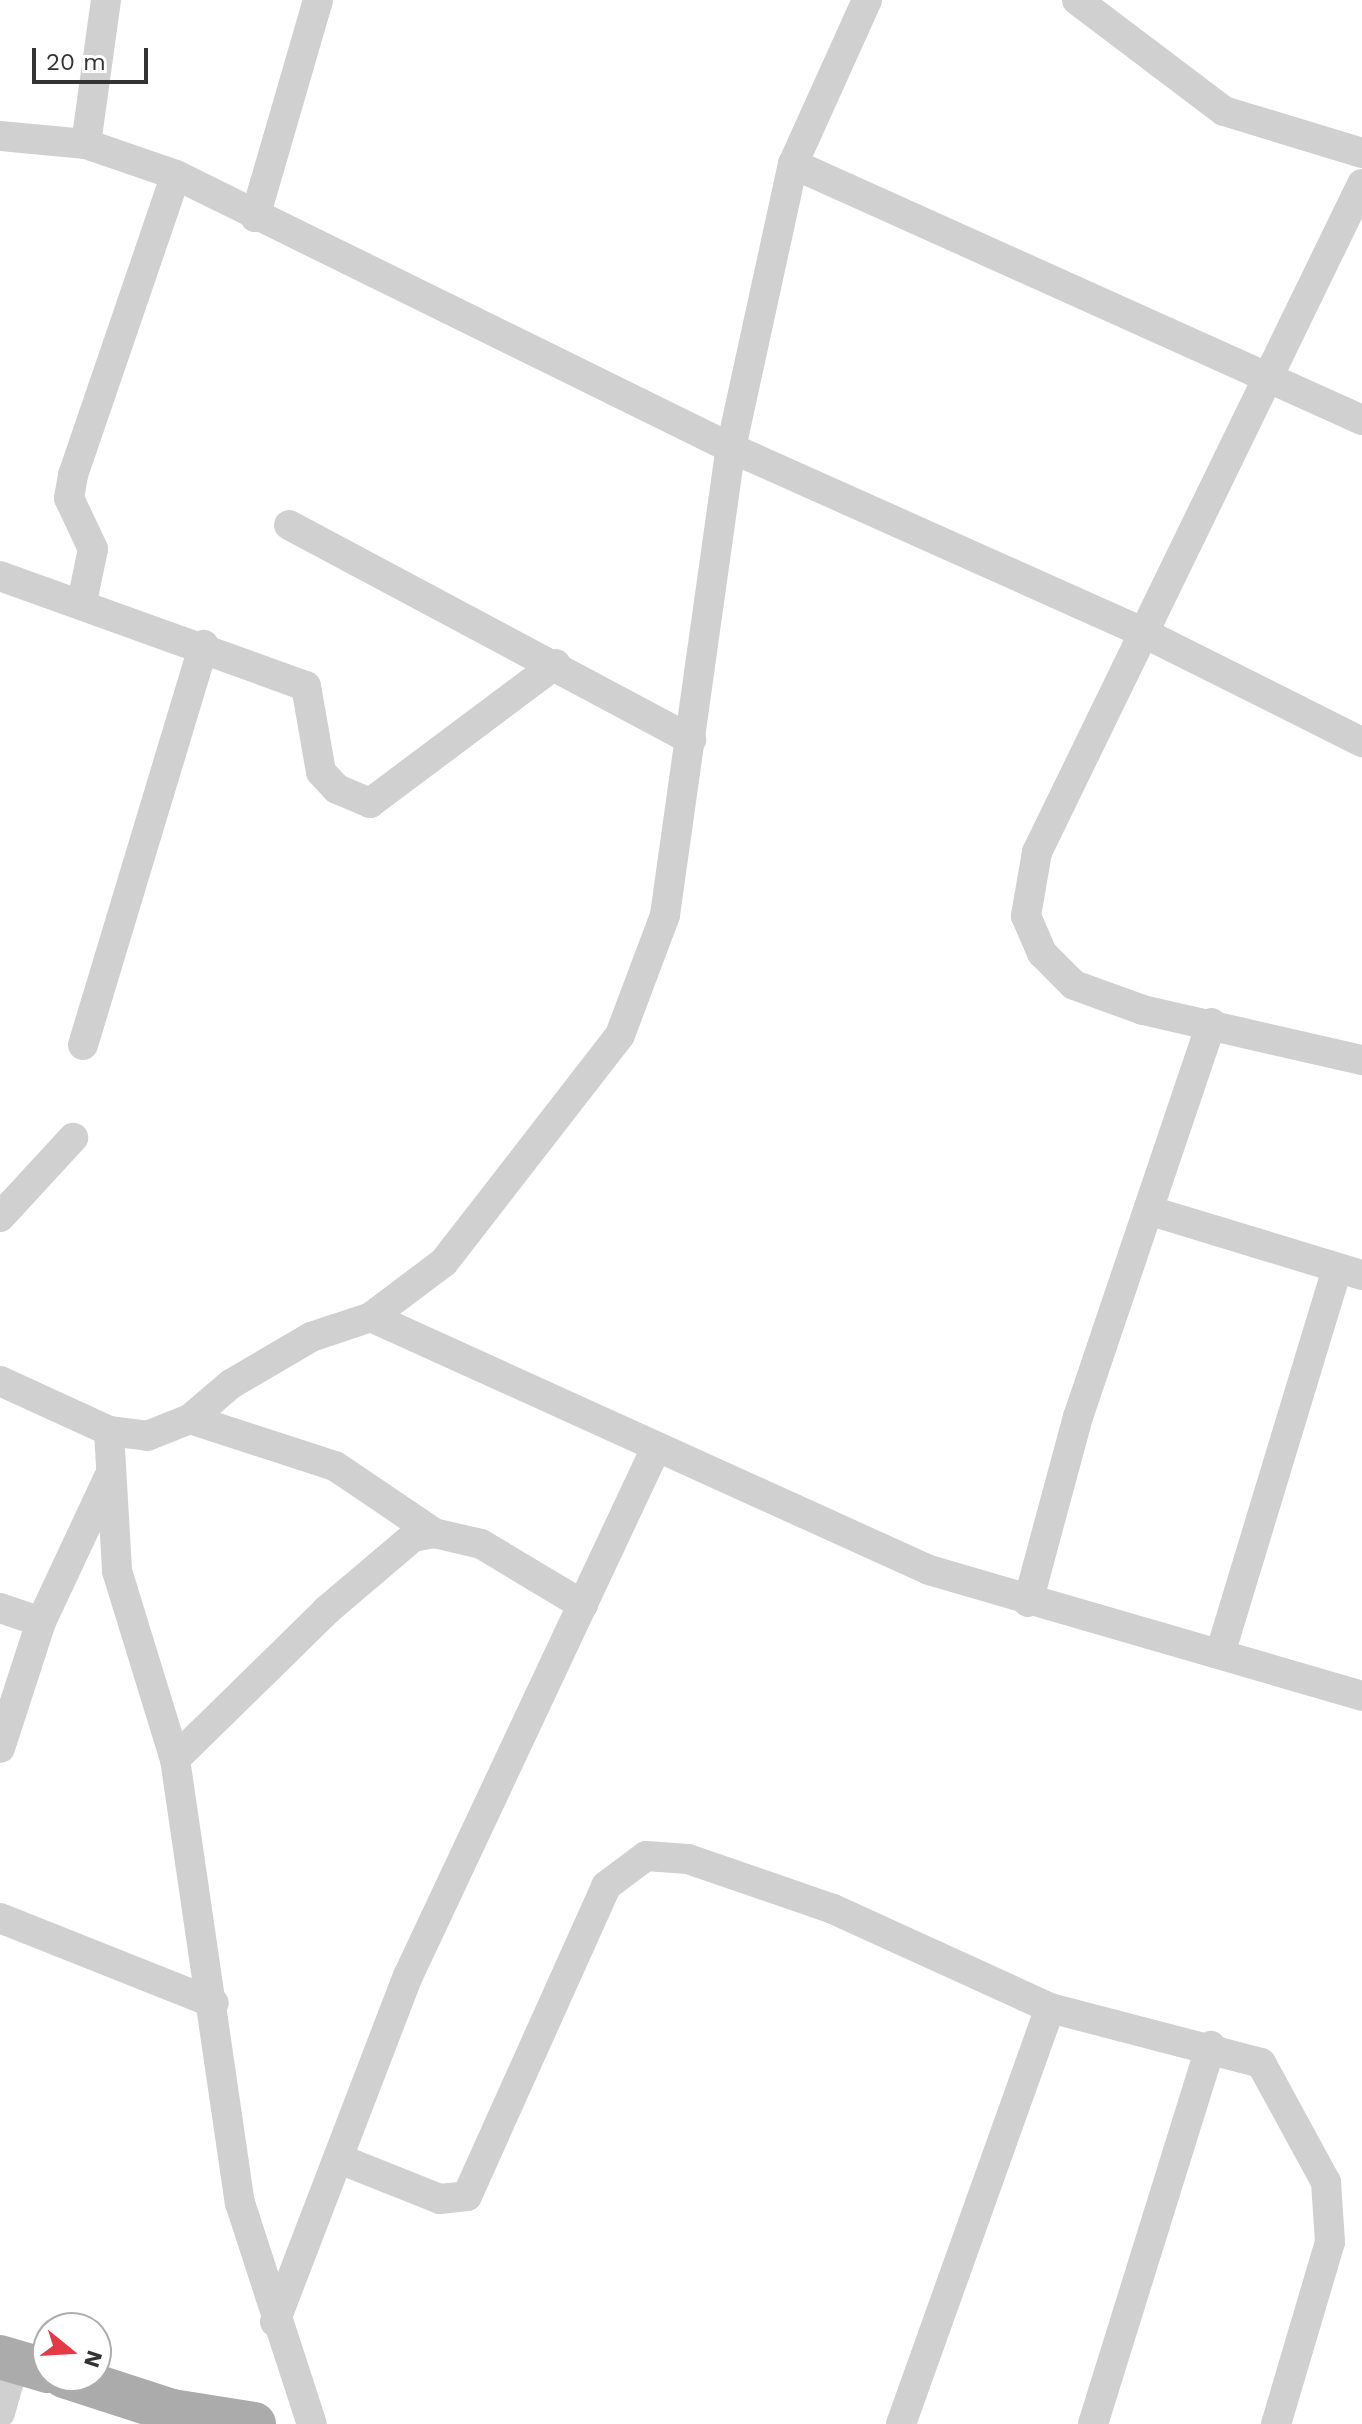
<!DOCTYPE html>
<html>
<head>
<meta charset="utf-8">
<style>
  body { margin:0 }
  #map { position:relative; width:1362px; height:2424px; overflow:hidden; background:#fff; font-family:"Work Sans",sans-serif }
  div>[style] { position:absolute }
  .street>* { height:30px; margin:-15px; padding:0 15px; transform-origin:15px; border-radius:15px; background:#d0d0d0 }
  .primary>* { height:44px; margin:-22px; padding:0 22px; transform-origin:22px; border-radius:22px; background:#ababab }
  span { translate:-50% -50%; white-space:nowrap; text-align:center; line-height:1.15; -webkit-text-stroke:8px #fff; paint-order:stroke }
  .north { position:absolute; left:32px; top:2312px; width:80px; height:80px; box-sizing:border-box; background:#fff; border:2px solid #adadad; border-radius:50%; rotate:108deg; font-size:22px; font-weight:700; line-height:32px; text-align:center; color:#333 }
  .north::after { content:''; display:block; margin:auto; width:28px; height:36px; background:#e63946; clip-path:polygon(50% 0,100% 100%,50% 72%,0 100%) }
  .scale { position:absolute; left:32px; top:48px; width:116px; height:36px; box-sizing:border-box; border:4px solid #333; border-top:0; padding-left:10px; font-size:24px; line-height:28px; white-space:nowrap; color:#333; -webkit-text-stroke:6px #fff; paint-order:stroke }
</style>
</head>
<body>
<div id="map">
  <div class="street">
    <i style="left:1077px;top:0;width:184px;rotate:37.1deg"></i>
    <i style="left:1224px;top:111px;width:144px;rotate:16.9deg"></i>
    <i style="left:0;top:136px;width:86px;rotate:5.3deg"></i>
    <i style="left:86px;top:144px;width:95px;rotate:19deg"></i>
    <i style="left:176px;top:175px;width:619px;rotate:26.19deg"></i>
    <i style="left:731px;top:448px;width:450px;rotate:24.1deg"></i>
    <i style="left:1142px;top:632px;width:246px;rotate:26.6deg"></i>
    <i style="left:86px;top:144px;width:145px;rotate:-82.1deg"></i>
    <i style="left:793px;top:164px;width:624px;rotate:24.22deg"></i>
    <i style="left:1362px;top:184px;width:743px;rotate:115.94deg"></i>
    <i style="left:1037px;top:852px;width:65px;rotate:99.8deg"></i>
    <i style="left:1026px;top:916px;width:40px;rotate:66.6deg"></i>
    <i style="left:1042px;top:953px;width:45px;rotate:45deg"></i>
    <i style="left:1074px;top:985px;width:73px;rotate:19.9deg"></i>
    <i style="left:1143px;top:1010px;width:225px;rotate:12.9deg"></i>
    <i style="left:255px;top:217px;width:226px;rotate:-73.8deg"></i>
    <i style="left:289px;top:525px;width:456px;rotate:28.1deg"></i>
    <i style="left:0;top:576px;width:325px;rotate:19.8deg"></i>
    <i style="left:306px;top:686px;width:87px;rotate:80.1deg"></i>
    <i style="left:321px;top:772px;width:23px;rotate:47deg"></i>
    <i style="left:337px;top:789px;width:36px;rotate:23deg"></i>
    <i style="left:370px;top:803px;width:232px;rotate:-36.8deg"></i>
    <i style="left:82px;top:602px;width:54px;rotate:-78.3deg"></i>
    <i style="left:93px;top:549px;width:56px;rotate:-115.2deg"></i>
    <i style="left:69px;top:498px;width:23px;rotate:-80deg"></i>
    <i style="left:73px;top:475px;width:317px;rotate:-71.1deg"></i>
    <i style="left:83px;top:1045px;width:418px;rotate:-73.2deg"></i>
    <i style="left:1151px;top:1211px;width:220px;rotate:16.9deg"></i>
    <i style="left:0;top:1217px;width:108px;rotate:-47.3deg"></i>
    <i style="left:371px;top:1317px;width:613px;rotate:24.39deg"></i>
    <i style="left:929px;top:1570px;width:451px;rotate:16.2deg"></i>
    <i style="left:0;top:1381px;width:120px;rotate:24.6deg"></i>
    <i style="left:109px;top:1431px;width:38px;rotate:7deg"></i>
    <i style="left:147px;top:1436px;width:46px;rotate:-21.6deg"></i>
    <i style="left:190px;top:1419px;width:54px;rotate:-40.5deg"></i>
    <i style="left:231px;top:1384px;width:93px;rotate:-30.4deg"></i>
    <i style="left:311px;top:1337px;width:63px;rotate:-18.4deg"></i>
    <i style="left:371px;top:1317px;width:91px;rotate:-37deg"></i>
    <i style="left:444px;top:1262px;width:287px;rotate:-52.2deg"></i>
    <i style="left:620px;top:1035px;width:128px;rotate:-69.4deg"></i>
    <i style="left:665px;top:915px;width:472px;rotate:-82deg"></i>
    <i style="left:731px;top:448px;width:291px;rotate:-77.7deg"></i>
    <i style="left:793px;top:164px;width:180px;rotate:-65.7deg"></i>
    <i style="left:190px;top:1419px;width:152px;rotate:18deg"></i>
    <i style="left:335px;top:1466px;width:120px;rotate:34.1deg"></i>
    <i style="left:109px;top:1431px;width:140px;rotate:86.7deg"></i>
    <i style="left:117px;top:1571px;width:197px;rotate:72.9deg"></i>
    <i style="left:175px;top:1759px;width:449px;rotate:81.7deg"></i>
    <i style="left:240px;top:2203px;width:232px;rotate:72deg"></i>
    <i style="left:1028px;top:1602px;width:192px;rotate:-74.9deg"></i>
    <i style="left:1078px;top:1417px;width:416px;rotate:-71.3deg"></i>
    <i style="left:0;top:1608px;width:43px;rotate:18.9deg"></i>
    <i style="left:1220px;top:1654px;width:403px;rotate:-73.1deg"></i>
    <i style="left:0;top:1748px;width:133px;rotate:-72deg"></i>
    <i style="left:41px;top:1622px;width:158px;rotate:-64.9deg"></i>
    <i style="left:175px;top:1759px;width:213px;rotate:-44.4deg"></i>
    <i style="left:327px;top:1610px;width:113px;rotate:-40.3deg"></i>
    <i style="left:413px;top:1537px;width:21px;rotate:-11deg"></i>
    <i style="left:434px;top:1533px;width:48px;rotate:13.2deg"></i>
    <i style="left:481px;top:1544px;width:119px;rotate:30.9deg"></i>
    <i style="left:0;top:1918px;width:230px;rotate:21.7deg"></i>
    <i style="left:342px;top:2160px;width:105px;rotate:21.7deg"></i>
    <i style="left:440px;top:2199px;width:27px;rotate:-6deg"></i>
    <i style="left:467px;top:2196px;width:340px;rotate:-65.8deg"></i>
    <i style="left:606px;top:1886px;width:50px;rotate:-36.9deg"></i>
    <i style="left:646px;top:1856px;width:42px;rotate:4.1deg"></i>
    <i style="left:688px;top:1859px;width:153px;rotate:19deg"></i>
    <i style="left:833px;top:1909px;width:239px;rotate:24.5deg"></i>
    <i style="left:1050px;top:2008px;width:218px;rotate:14.6deg"></i>
    <i style="left:1261px;top:2063px;width:136px;rotate:61.4deg"></i>
    <i style="left:1326px;top:2182px;width:60px;rotate:86.2deg"></i>
    <i style="left:1330px;top:2242px;width:190px;rotate:106.5deg"></i>
    <i style="left:275px;top:2322px;width:371px;rotate:-69deg"></i>
    <i style="left:408px;top:1976px;width:583px;rotate:-64.84deg"></i>
    <i style="left:0;top:2413px;width:55px;rotate:-74.2deg"></i>
    <i style="left:901px;top:2424px;width:442px;rotate:-70.3deg"></i>
    <i style="left:1093px;top:2424px;width:396px;rotate:-72.7deg"></i>
  </div>
  <div class="primary">
    <i style="left:0;top:2357px;width:50px;rotate:16.3deg"></i>
    <i style="left:64px;top:2376px;width:114px;rotate:18deg"></i>
    <i style="left:172px;top:2411px;width:83px;rotate:9deg"></i>
  </div>
  <div class="north">N</div>
  <div class="scale">20 m</div>
</div>
</body>
</html>
